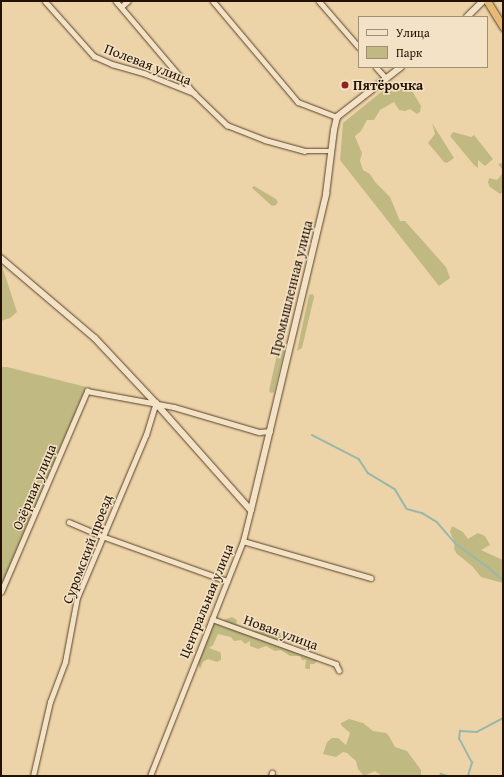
<!DOCTYPE html>
<html>
<head>
<meta charset="utf-8">
<style>
  body { margin:0 }
  #map { position:relative; width:504px; height:777px; overflow:hidden; background:#edd3a8; font-family:"Gentium Book Plus",serif }
  div>[style] { position:absolute }
  .green>* { inset:0; background:#c0ba82 }
  .stream>* { height:1.5px; margin:-0.75px; padding:0 0.75px; transform-origin:0.75px; border-radius:0.75px; background:#99b7aa }
  .roads { filter:drop-shadow(0 0 1px #56422a) drop-shadow(0 0 1px #56422a) }
  .minor>* { height:4.5px; margin:-2.25px; padding:0 2.25px; transform-origin:2.25px; border-radius:2.25px; background:#f3e2c6 }
  .tertiary>* { height:5.5px; margin:-2.75px; padding:0 2.75px; transform-origin:2.75px; border-radius:2.75px; background:#f3e2c6 }
  .trunk>* { height:7px; margin:-3.5px; padding:0 3.5px; transform-origin:3.5px; border-radius:3.5px; background:#e6ba74 }
  .dots>* { width:11px; height:11px; translate:-50% -50%; box-sizing:border-box; border:2px solid #f3e2c6; border-radius:50% }
  span { translate:-50% -50%; white-space:nowrap; text-align:center; line-height:1.15; -webkit-text-stroke:3px #f3e2c6; paint-order:stroke }
  .street-label { font-size:14px; color:#241100 }
  .poi-label { font-size:14px; color:#241100; font-weight:700 }
  .left { translate:0 -50%; text-align:left }
  .frame { position:absolute; inset:0; border:2px solid #241100; pointer-events:none }
  .legend { position:absolute; left:358px; top:16px; width:130px; height:52px; box-sizing:border-box; background:#f3e2c6; border:1px solid #a08e77; margin:0; padding:5px 7px; list-style:none; font-size:12px; color:#241100 }
  .legend li { display:flex; align-items:center; gap:8px; height:20px }
  .legend b { width:20px; border:1px solid #a08e77 }
</style>
</head>
<body>
<div id="map">
  <div class="green">
    <i style="clip-path:polygon(408px 84px,421px 106px,420px 112px,417px 114px,410px 109px,405px 111px,399px 110px,394px 102px,380px 110px,374px 120px,367px 120px,361px 131px,355px 136px,356px 139px,362px 153px,360px 161px,363px 170px,370px 174px,375px 182px,390px 197px,400px 221px,405px 221px,446px 267px,450px 278px,439px 286px,340px 160px,343px 123px,386px 88px,393px 92px,399px 91px)"></i>
    <i style="clip-path:polygon(432px 123px,454px 158px,447px 163px,444px 162px,428px 143px,435px 134px)"></i>
    <i style="clip-path:polygon(453px 132px,471px 137px,474px 135px,493px 159px,485px 166px,478px 160px,478px 168px,474px 165px,450px 136px)"></i>
    <i style="clip-path:polygon(502px 163px,503px 165px,503px 192px,500px 194px,490px 187px,488px 183px,489px 178px,497px 180px,502px 174px,503px 170px,498px 164px)"></i>
    <i style="clip-path:polygon(254px 186px,276px 199px,278px 202px,276px 205px,272px 206px,252px 188px)"></i>
    <i style="clip-path:polygon(1px 263px,17px 312px,10px 318px,1px 321px)"></i>
    <i style="clip-path:polygon(313px 294px,314px 297px,302px 348px,297px 351px,309px 295px)"></i>
    <i style="clip-path:polygon(282px 348px,284px 351px,274px 392px,271px 393px,269px 391px,278px 350px)"></i>
    <i style="clip-path:polygon(1px 367px,7px 367px,86px 387px,1px 586px)"></i>
    <i style="clip-path:polygon(452px 526px,463px 532px,468px 539px,478px 533px,485px 536px,490px 545px,481px 550px,503px 560px,503px 583px,481px 577px,472px 566px,456px 553px,454px 548px,455px 543px,450px 532px)"></i>
    <i style="clip-path:polygon(232px 617px,237px 620px,236px 624px,253px 631px,280px 633px,282px 640px,287px 643px,221px 621px)"></i>
    <i style="clip-path:polygon(216px 623px,223px 627px,240px 631px,319px 659px,314px 664px,310px 664px,310px 669px,307px 669px,305px 668px,306px 660px,302px 660px,300px 656px,290px 656px,281px 650px,275px 651px,266px 646px,258px 649px,250px 646px,250px 641px,245px 644px,241px 640px,234px 641px,231px 637px,218px 634px,213px 645px,209px 648px,220px 652px,221px 654px,221px 660px,217px 662px,208px 659px,203px 662px,200px 669px,198px 663px,211px 627px)"></i>
    <i style="clip-path:polygon(349px 719px,363px 723px,373px 731px,386px 733px,389px 736px,395px 747px,407px 751px,421px 770px,421px 775px,382px 776px,375px 771px,364px 776px,358px 769px,356px 761px,347px 753px,343px 752px,336px 757px,323px 754px,327px 742px,332px 738px,338px 738px,346px 745px,350px 733px,341px 725px,341px 723px)"></i>
  </div>
  <div class="stream">
    <i style="left:312px;top:435px;width:53px;rotate:27.1deg"></i>
    <i style="left:359px;top:459px;width:17px;rotate:57deg"></i>
    <i style="left:368px;top:473px;width:31px;rotate:31deg"></i>
    <i style="left:395px;top:489px;width:23px;rotate:59deg"></i>
    <i style="left:407px;top:509px;width:16px;rotate:15deg"></i>
    <i style="left:422px;top:513px;width:17px;rotate:31deg"></i>
    <i style="left:437px;top:522px;width:28px;rotate:49deg"></i>
    <i style="left:455px;top:543px;width:42px;rotate:36.3deg"></i>
    <i style="left:489px;top:568px;width:18px;rotate:41deg"></i>
    <i style="left:440px;top:776px;width:2px;rotate:-63deg"></i>
    <i style="left:441px;top:774px;width:7px;rotate:16deg"></i>
    <i style="left:468px;top:776px;width:14px;rotate:-73deg"></i>
    <i style="left:472px;top:763px;width:27px;rotate:-118deg"></i>
    <i style="left:459px;top:739px;width:8px;rotate:-83deg"></i>
    <i style="left:460px;top:731px;width:17px;rotate:3deg"></i>
    <i style="left:477px;top:732px;width:30px;rotate:-28deg"></i>
  </div>
  <div class="roads">
    <div class="minor">
      <i style="left:45px;top:1px;width:74px;rotate:48.3deg"></i>
      <i style="left:94px;top:56px;width:20px;rotate:24deg"></i>
      <i style="left:112px;top:64px;width:35px;rotate:16deg"></i>
      <i style="left:146px;top:74px;width:52px;rotate:21.6deg"></i>
      <i style="left:116px;top:1px;width:122px;rotate:49.7deg"></i>
      <i style="left:195px;top:94px;width:45px;rotate:44.1deg"></i>
      <i style="left:227px;top:125px;width:41px;rotate:21.5deg"></i>
      <i style="left:265px;top:140px;width:41px;rotate:15.4deg"></i>
      <i style="left:305px;top:151px;width:27px"></i>
      <i style="left:213px;top:1px;width:132px;rotate:49.9deg"></i>
      <i style="left:298px;top:102px;width:42px;rotate:21deg"></i>
      <i style="left:319px;top:1px;width:61px;rotate:49deg"></i>
      <i style="left:121px;top:7px;width:9px;rotate:-41deg"></i>
      <i style="left:376px;top:67px;width:15px;rotate:48deg"></i>
      <i style="left:69px;top:522px;width:36px;rotate:23deg"></i>
      <i style="left:102px;top:536px;width:133px;rotate:19.8deg"></i>
      <i style="left:243px;top:541px;width:133px;rotate:16.1deg"></i>
      <i style="left:1px;top:592px;width:219px;rotate:-66.8deg"></i>
      <i style="left:87px;top:391px;width:88px;rotate:10.4deg"></i>
      <i style="left:174px;top:407px;width:89px;rotate:16.4deg"></i>
      <i style="left:259px;top:432px;width:11px;rotate:-5deg"></i>
      <i style="left:212px;top:619px;width:132px;rotate:19.9deg"></i>
      <i style="left:336px;top:664px;width:7px;rotate:63deg"></i>
      <i style="left:33px;top:776px;width:76px;rotate:-77.1deg"></i>
      <i style="left:50px;top:702px;width:43px;rotate:-69.4deg"></i>
      <i style="left:65px;top:662px;width:65px;rotate:-79.4deg"></i>
      <i style="left:77px;top:598px;width:177px;rotate:-67.1deg"></i>
      <i style="left:146px;top:435px;width:34px;rotate:-73deg"></i>
      <i style="left:150px;top:776px;width:253px;rotate:-68.4deg"></i>
      <i style="left:243px;top:541px;width:32px;rotate:-76deg"></i>
      <i style="left:271px;top:776px;width:3px;rotate:-72deg"></i>
    </div>
    <div class="tertiary">
      <i style="left:467px;top:17px;width:23px;rotate:-45deg"></i>
      <i style="left:1px;top:258px;width:123px;rotate:40.4deg"></i>
      <i style="left:95px;top:338px;width:89px;rotate:46.8deg"></i>
      <i style="left:156px;top:403px;width:143px;rotate:48.4deg"></i>
      <i style="left:251px;top:510px;width:325px;rotate:-76.6deg"></i>
      <i style="left:326px;top:194px;width:64px;rotate:-82.9deg"></i>
      <i style="left:334px;top:130px;width:13px;rotate:-77deg"></i>
      <i style="left:337px;top:117px;width:81px;rotate:-38deg"></i>
    </div>
    <div class="trunk">
      <i style="left:487px;top:1px;width:31px;rotate:58deg"></i>
    </div>
  </div>
  <div class="dots">
    <i style="left:345px;top:85px;background:#8f2418"></i>
  </div>
  <div class="street-label">
    <span style="left:148px;top:64px;rotate:21deg">Полевая улица</span>
    <span style="left:291px;top:288px;rotate:-76deg">Промышленная улица</span>
    <span style="left:34px;top:487px;rotate:-67deg">Озёрная улица</span>
    <span style="left:87px;top:549px;rotate:-69deg">Суромский проезд</span>
    <span style="left:206px;top:601px;rotate:-68deg">Центральная улица</span>
    <span style="left:281px;top:632px;rotate:20deg">Новая улица</span>
  </div>
  <div class="poi-label">
    <span class="left" style="left:353px;top:85px">Пятёрочка</span>
  </div>
  <div class="frame"></div>
  <ul class="legend">
  <li><b style="height:5px;background:#f3e2c6"></b>Улица</li>
  <li><b style="height:11px;background:#c0ba82"></b>Парк</li>
  </ul>
</div>
</body>
</html>
